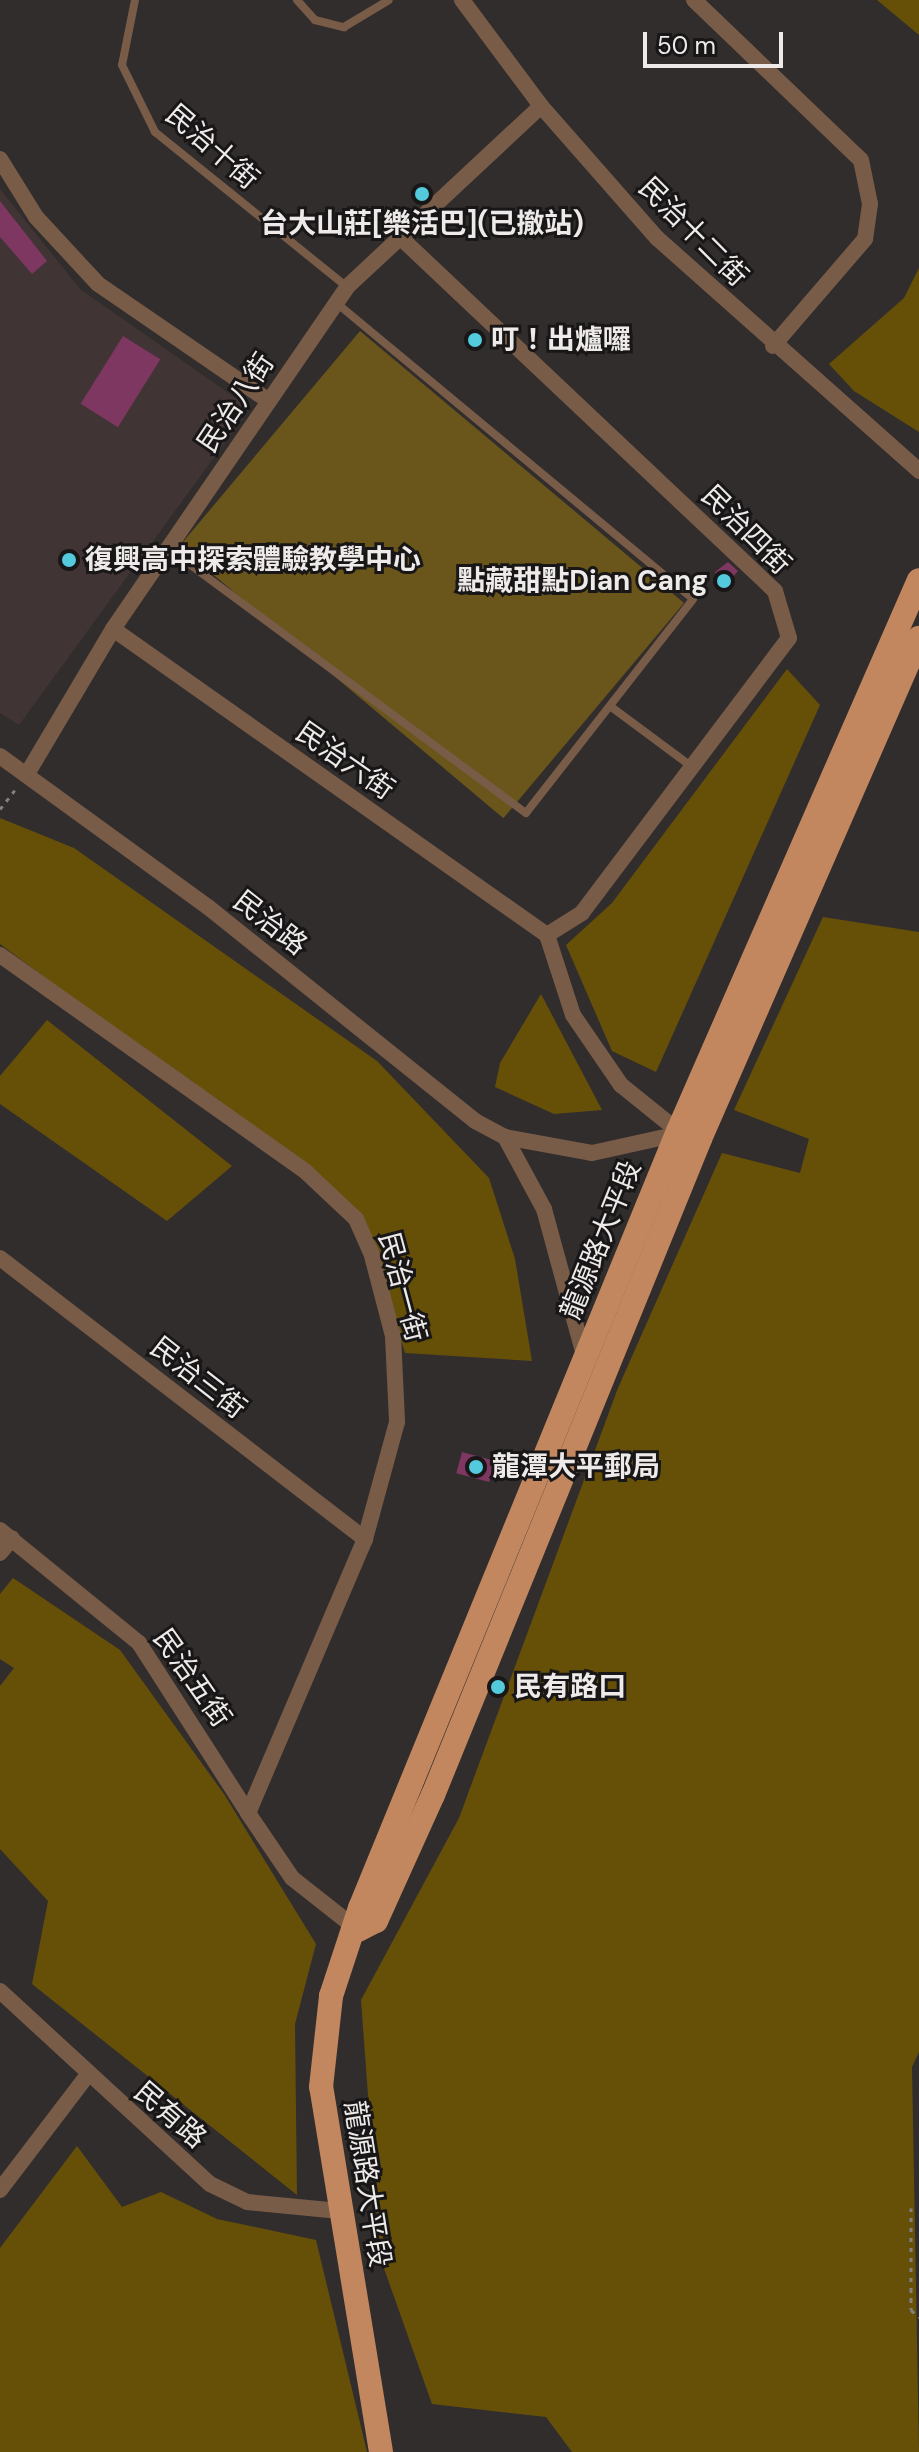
<!DOCTYPE html>
<html>
<head>
<meta charset="utf-8">
<style>
  body { margin:0 }
  #map { position:relative; width:919px; height:2452px; overflow:hidden; background:#322d2d; font-family:"DM Sans","Noto Sans TC",sans-serif }
  div>[style] { position:absolute }
  .built>* { inset:0; background:#403434 }
  .green>* { inset:0; background:#6a561b; transform-origin:0 0 }
  .forest>* { inset:0; background:#665008 }
  .building>* { inset:0; background:#7d3760; transform-origin:0 0 }
  .path>* { height:3px; margin-top:-1.5px; transform-origin:0; background:repeating-linear-gradient(90deg,#847f7f 0 4px,transparent 0 10px) }
  .lane>* { height:8px; margin:-4px; padding:0 4px; transform-origin:4px; border-radius:4px; background:#795c48 }
  .street>* { height:16px; margin:-8px; padding:0 8px; transform-origin:8px; border-radius:8px; background:#795c48 }
  .primary>* { height:24px; margin:-12px; padding:0 12px; transform-origin:12px; border-radius:12px; background:#c2875e }
  .dots>* { width:22px; height:22px; translate:-50% -50%; box-sizing:border-box; border:4px solid #181616; border-radius:50% }
  span { translate:-50% -50%; white-space:nowrap; text-align:center; line-height:1.15; -webkit-text-stroke:6px #181616; paint-order:stroke }
  .street-label { font-size:28px; color:#eeeaea }
  .poi-label { font-size:28px; color:#eeeaea; font-weight:700 }
  .left { translate:0 -50%; text-align:left }
  .right { translate:-100% -50%; text-align:right }
  .scale { position:absolute; left:643px; top:32px; width:140px; height:36px; box-sizing:border-box; border:4px solid #eeeaea; border-top:0; padding-left:10px; font-size:24px; line-height:28px; white-space:nowrap; color:#eeeaea; -webkit-text-stroke:6px #181616; paint-order:stroke }
</style>
</head>
<body>
<div id="map">
  <div class="built">
    <i style="clip-path:polygon(0 189px,80px 289px,250px 408px,19px 725px,0 713px)"></i>
  </div>
  <div class="green">
    <i style="left:360px;top:331px;width:423px;height:281px;rotate:40deg"></i>
  </div>
  <div class="forest">
    <i style="clip-path:polygon(877px 0,919px 0,919px 35px)"></i>
    <i style="clip-path:polygon(919px 268px,919px 432px,854px 391px,829px 364px,904px 298px)"></i>
    <i style="clip-path:polygon(787px 669px,820px 705px,656px 1072px,612px 1051px,566px 945px,612px 903px)"></i>
    <i style="clip-path:polygon(0 818px,74px 848px,377px 1061px,489px 1178px,515px 1259px,532px 1361px,405px 1353px,367px 1232px,191px 1086px,0 944px)"></i>
    <i style="clip-path:polygon(823px 917px,919px 932px,919px 2052px,912px 2067px,919px 2452px,572px 2452px,546px 2417px,432px 2404px,380px 2257px,361px 2000px,459px 1818px,618px 1388px,722px 1153px,800px 1173px,809px 1139px,734px 1110px)"></i>
    <i style="clip-path:polygon(541px 994px,602px 1110px,554px 1114px,495px 1087px,500px 1063px)"></i>
    <i style="clip-path:polygon(47px 1020px,232px 1166px,167px 1221px,0 1104px,0 1076px)"></i>
    <i style="clip-path:polygon(13px 1578px,120px 1650px,224px 1794px,316px 1944px,295px 2024px,297px 2195px,32px 1984px,48px 1901px,0 1849px,0 1686px,14px 1668px,0 1659px,0 1594px)"></i>
    <i style="clip-path:polygon(77px 2146px,122px 2207px,161px 2192px,217px 2219px,316px 2240px,367px 2452px,0 2452px,0 2248px)"></i>
  </div>
  <div class="building">
    <i style="clip-path:polygon(0 201px,47px 261px,32px 274px,0 237px)"></i>
    <i style="left:123px;top:336px;width:44px;height:80px;rotate:32deg"></i>
    <i style="clip-path:polygon(728px 562px,738px 571px,722px 589px,715px 572px)"></i>
    <i style="left:462px;top:1452px;width:34px;height:22px;rotate:15deg"></i>
  </div>
  <div class="path">
    <i style="left:0;top:809px;width:24px;rotate:-52deg"></i>
    <i style="left:911px;top:2208px;width:102px;rotate:90deg"></i>
    <i style="left:911px;top:2310px;width:11px;rotate:41deg"></i>
  </div>
  <div class="lane">
    <i style="left:135px;top:0;width:66px;rotate:101.3deg"></i>
    <i style="left:122px;top:65px;width:75px;rotate:63.8deg"></i>
    <i style="left:155px;top:132px;width:247px;rotate:38.9deg"></i>
    <i style="left:297px;top:0;width:27px;rotate:48deg"></i>
    <i style="left:315px;top:20px;width:30px;rotate:14deg"></i>
    <i style="left:344px;top:27px;width:52px;rotate:-31deg"></i>
    <i style="left:169px;top:549px;width:444px;rotate:36.5deg"></i>
    <i style="left:526px;top:813px;width:271px;rotate:-52deg"></i>
    <i style="left:693px;top:599px;width:463px;rotate:-140.3deg"></i>
    <i style="left:610px;top:706px;width:102px;rotate:36.6deg"></i>
  </div>
  <div class="street">
    <i style="left:462px;top:0;width:132px;rotate:53.3deg"></i>
    <i style="left:541px;top:106px;width:176px;rotate:48.7deg"></i>
    <i style="left:657px;top:238px;width:351px;rotate:41.6deg"></i>
    <i style="left:694px;top:0;width:231px;rotate:43.8deg"></i>
    <i style="left:861px;top:160px;width:45px;rotate:78.4deg"></i>
    <i style="left:870px;top:204px;width:35px;rotate:98deg"></i>
    <i style="left:865px;top:239px;width:141px;rotate:130.7deg"></i>
    <i style="left:0;top:159px;width:68px;rotate:58.2deg"></i>
    <i style="left:36px;top:217px;width:91px;rotate:47.2deg"></i>
    <i style="left:98px;top:284px;width:207px;rotate:34.4deg"></i>
    <i style="left:402px;top:239px;width:513px;rotate:43.34deg"></i>
    <i style="left:775px;top:591px;width:49px;rotate:73.4deg"></i>
    <i style="left:789px;top:638px;width:344px;rotate:127deg"></i>
    <i style="left:582px;top:913px;width:41px;rotate:147.8deg"></i>
    <i style="left:113px;top:629px;width:531px;rotate:35.19deg"></i>
    <i style="left:0;top:756px;width:257px;rotate:36deg"></i>
    <i style="left:208px;top:907px;width:342px;rotate:38.7deg"></i>
    <i style="left:475px;top:1121px;width:34px;rotate:28deg"></i>
    <i style="left:505px;top:1137px;width:88px;rotate:10.4deg"></i>
    <i style="left:592px;top:1153px;width:93px;rotate:-12.4deg"></i>
    <i style="left:27px;top:774px;width:169px;rotate:-59.3deg"></i>
    <i style="left:113px;top:629px;width:414px;rotate:-55.6deg"></i>
    <i style="left:347px;top:287px;width:265px;rotate:-43deg"></i>
    <i style="left:547px;top:935px;width:84px;rotate:72deg"></i>
    <i style="left:573px;top:1015px;width:85px;rotate:55.6deg"></i>
    <i style="left:621px;top:1085px;width:73px;rotate:38.9deg"></i>
    <i style="left:0;top:955px;width:375px;rotate:35.3deg"></i>
    <i style="left:306px;top:1172px;width:69px;rotate:43.2deg"></i>
    <i style="left:356px;top:1219px;width:36px;rotate:66deg"></i>
    <i style="left:371px;top:1252px;width:87px;rotate:75.3deg"></i>
    <i style="left:393px;top:1336px;width:86px;rotate:87.3deg"></i>
    <i style="left:397px;top:1422px;width:121px;rotate:105.3deg"></i>
    <i style="left:365px;top:1539px;width:298px;rotate:113.1deg"></i>
    <i style="left:248px;top:1813px;width:78px;rotate:55.9deg"></i>
    <i style="left:292px;top:1878px;width:84px;rotate:38.2deg"></i>
    <i style="left:505px;top:1137px;width:82px;rotate:61.6deg"></i>
    <i style="left:544px;top:1209px;width:156px;rotate:74.7deg"></i>
    <i style="left:0;top:1258px;width:461px;rotate:37.6deg"></i>
    <i style="left:0;top:1530px;width:179px;rotate:39.1deg"></i>
    <i style="left:139px;top:1643px;width:202px;rotate:57.3deg"></i>
    <i style="left:0;top:1553px;width:19px;rotate:-51deg"></i>
    <i style="left:0;top:1991px;width:285px;rotate:42.6deg"></i>
    <i style="left:210px;top:2184px;width:41px;rotate:25.9deg"></i>
    <i style="left:247px;top:2202px;width:93px;rotate:5.5deg"></i>
    <i style="left:0;top:2190px;width:143px;rotate:-52.7deg"></i>
  </div>
  <div class="primary">
    <i style="left:358px;top:1930px;width:20px;rotate:-27deg"></i>
    <i style="left:376px;top:1921px;width:138px;rotate:-65.7deg"></i>
    <i style="left:433px;top:1795px;width:708px;rotate:-67.85deg"></i>
    <i style="left:700px;top:1139px;width:547px;rotate:-66.39deg"></i>
    <i style="left:381px;top:2452px;width:370px;rotate:-99.3deg"></i>
    <i style="left:321px;top:2087px;width:92px;rotate:-83.7deg"></i>
    <i style="left:331px;top:1996px;width:93px;rotate:-71.8deg"></i>
    <i style="left:360px;top:1908px;width:840px;rotate:-67.74deg"></i>
    <i style="left:678px;top:1131px;width:601px;rotate:-66.38deg"></i>
  </div>
  <div class="dots">
    <i style="left:422px;top:194px;background:#54cadd"></i>
    <i style="left:475px;top:340px;background:#54cadd"></i>
    <i style="left:69px;top:560px;background:#54cadd"></i>
    <i style="left:724px;top:581px;background:#54cadd"></i>
    <i style="left:476px;top:1467px;background:#54cadd"></i>
    <i style="left:498px;top:1687px;background:#54cadd"></i>
  </div>
  <div class="street-label">
    <span style="left:212px;top:147px;rotate:41deg">民治十街</span>
    <span style="left:693px;top:232px;rotate:45deg">民治十二街</span>
    <span style="left:236px;top:403px;rotate:-56deg">民治八街</span>
    <span style="left:746px;top:530px;rotate:45deg">民治四街</span>
    <span style="left:345px;top:761px;rotate:35deg">民治六街</span>
    <span style="left:270px;top:923px;rotate:38deg">民治路</span>
    <span style="left:601px;top:1240px;rotate:-68deg">龍源路大平段</span>
    <span style="left:402px;top:1287px;rotate:75deg">民治一街</span>
    <span style="left:198px;top:1378px;rotate:38deg">民治三街</span>
    <span style="left:192px;top:1678px;rotate:55deg">民治五街</span>
    <span style="left:170px;top:2115px;rotate:41deg">民有路</span>
    <span style="left:367px;top:2184px;rotate:81deg">龍源路大平段</span>
  </div>
  <div class="poi-label">
    <span style="left:422px;top:224px">台大山莊[樂活巴](已撤站)</span>
    <span class="left" style="left:491px;top:340px">叮！出爐囉</span>
    <span class="left" style="left:85px;top:560px">復興高中探索體驗教學中心</span>
    <span class="right" style="left:708px;top:581px">點藏甜點Dian Cang</span>
    <span class="left" style="left:492px;top:1467px">龍潭大平郵局</span>
    <span class="left" style="left:514px;top:1687px">民有路口</span>
  </div>
  <div class="scale">50 m</div>
</div>
</body>
</html>
